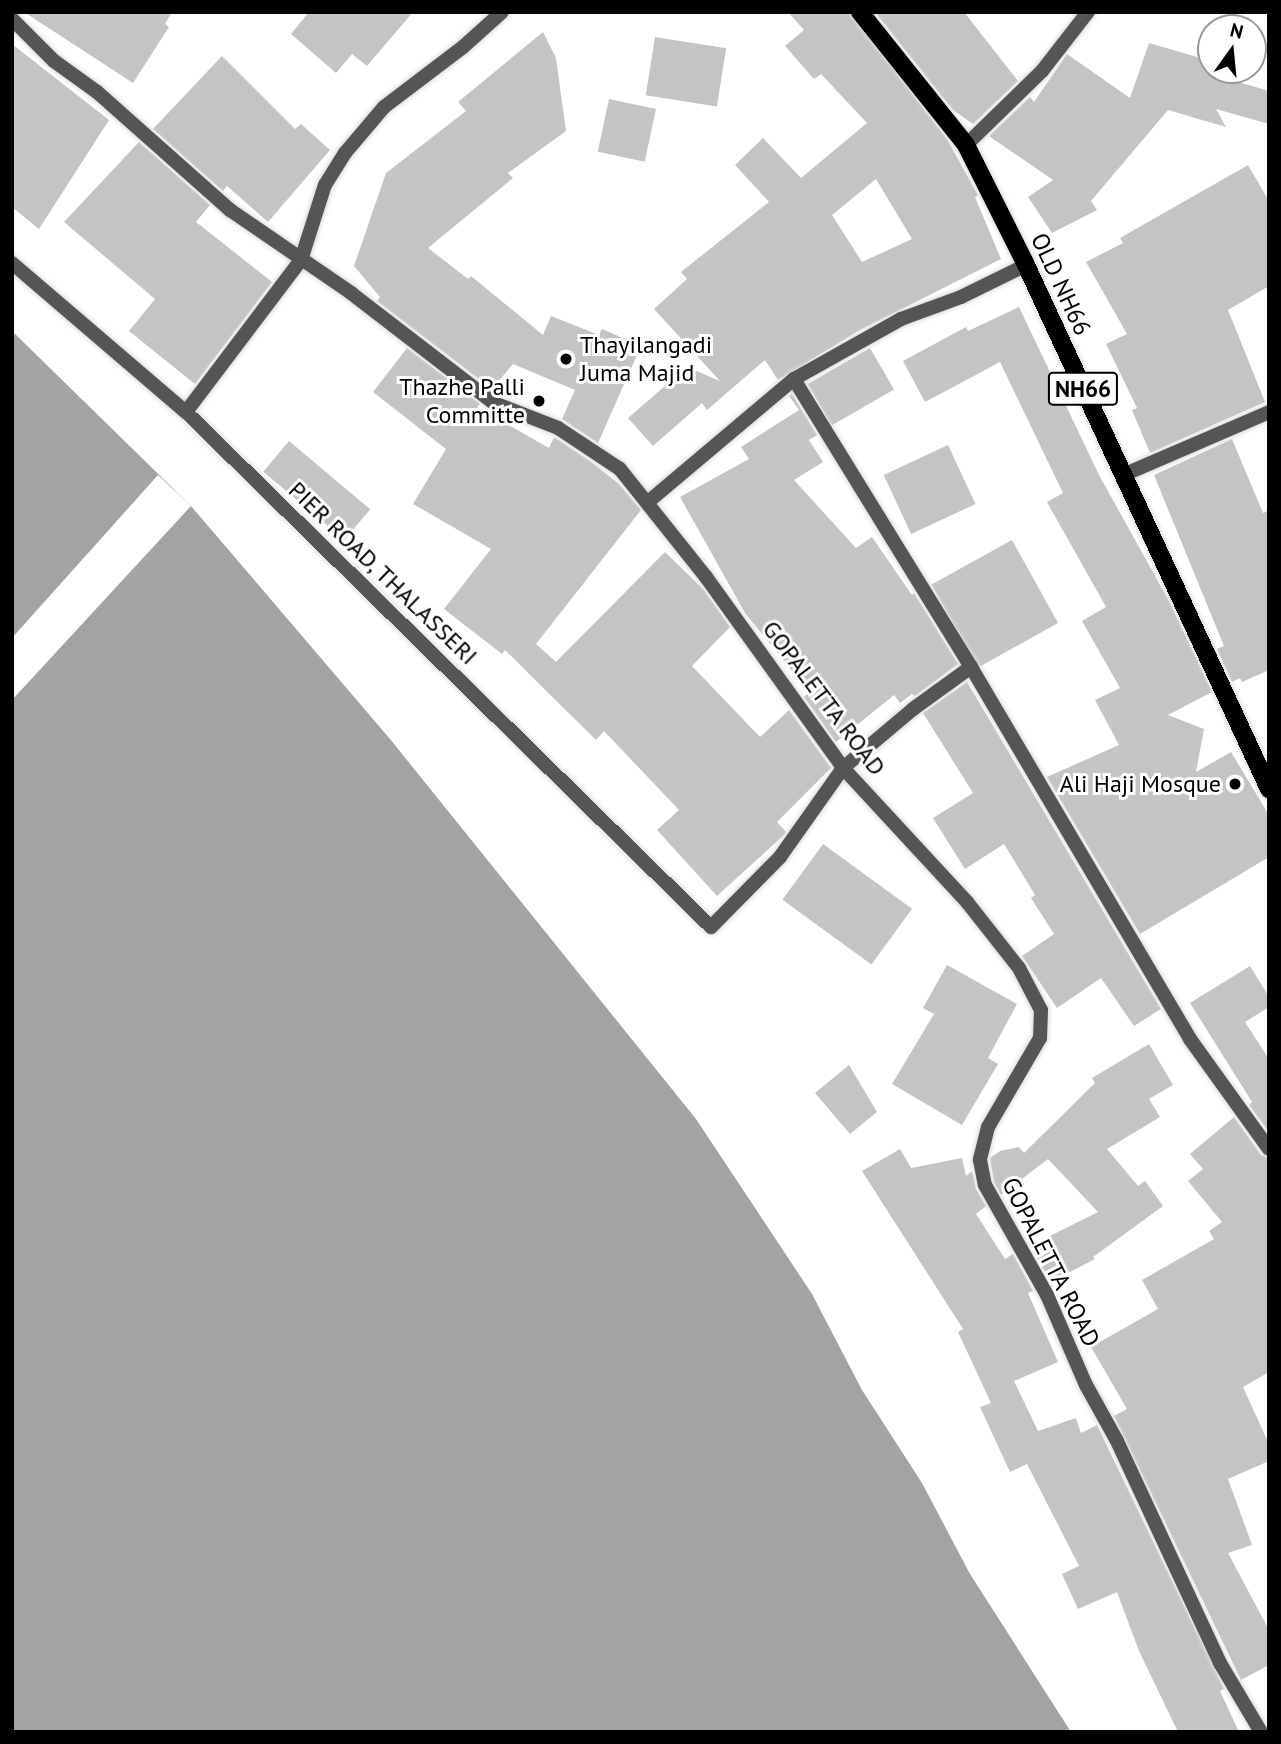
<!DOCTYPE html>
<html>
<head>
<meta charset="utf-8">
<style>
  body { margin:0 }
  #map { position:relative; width:1281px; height:1744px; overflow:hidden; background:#fff; font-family:"PT Sans",sans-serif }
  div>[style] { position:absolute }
  .water>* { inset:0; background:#a3a3a3 }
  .pier>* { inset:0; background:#fff }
  .building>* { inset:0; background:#c4c4c4; transform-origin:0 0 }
  .roads { filter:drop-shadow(0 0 2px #dbdbdb) drop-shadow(0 0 2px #dbdbdb) }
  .minor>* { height:14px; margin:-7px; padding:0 7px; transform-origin:7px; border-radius:7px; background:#555 }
  .primary>* { height:18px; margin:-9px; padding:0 9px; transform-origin:9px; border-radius:9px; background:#000 }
  .dots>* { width:19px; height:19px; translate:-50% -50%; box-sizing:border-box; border:4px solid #fff; border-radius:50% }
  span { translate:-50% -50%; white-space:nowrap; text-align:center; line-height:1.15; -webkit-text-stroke:6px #fff; paint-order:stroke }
  .shield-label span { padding:2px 5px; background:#fff; border:2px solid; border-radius:5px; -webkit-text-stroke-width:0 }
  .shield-label { font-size:23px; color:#000; font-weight:700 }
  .street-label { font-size:24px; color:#000 }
  .poi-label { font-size:24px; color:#000 }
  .left { translate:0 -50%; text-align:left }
  .right { translate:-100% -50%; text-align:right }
  .frame { position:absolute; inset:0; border:14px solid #000; pointer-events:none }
  .north { position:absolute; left:1197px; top:14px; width:70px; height:70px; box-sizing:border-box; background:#fff; border:2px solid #999; border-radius:50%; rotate:15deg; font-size:19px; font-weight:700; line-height:28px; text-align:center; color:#000 }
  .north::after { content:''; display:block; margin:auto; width:24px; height:32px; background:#000; clip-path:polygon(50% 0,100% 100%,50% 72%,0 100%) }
</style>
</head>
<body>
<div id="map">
  <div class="water">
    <i style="clip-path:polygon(12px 331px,191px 506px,390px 739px,696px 1119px,812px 1294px,862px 1390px,922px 1483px,970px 1574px,1071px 1732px,12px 1732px)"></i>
  </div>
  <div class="pier">
    <i style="clip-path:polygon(158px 475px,191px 506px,12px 700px,12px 638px)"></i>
  </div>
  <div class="building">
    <i style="clip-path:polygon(24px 12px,172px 12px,165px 24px,169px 27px,133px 83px)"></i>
    <i style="clip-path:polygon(309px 12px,413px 12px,367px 66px,352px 54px,336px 73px,291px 34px)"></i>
    <i style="clip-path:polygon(evenodd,788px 12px,849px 12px,947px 139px,978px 195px,975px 197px,1001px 259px,860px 330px,778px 380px,765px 360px,707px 410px,702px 403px,653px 446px,628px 418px,687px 367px,720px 381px,654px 309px,687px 279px,681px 272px,769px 202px,735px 165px,763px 138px,801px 178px,867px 123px,821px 74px,814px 79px,785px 46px,804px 30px,788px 12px,876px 179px,912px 239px,862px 262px,832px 215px,876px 179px)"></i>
    <i style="clip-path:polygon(875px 12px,964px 12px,1018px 81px,973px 124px,953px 110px)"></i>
    <i style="clip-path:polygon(543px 32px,556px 58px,566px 131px,508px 173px,513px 178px,428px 248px,468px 279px,471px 276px,543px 335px,551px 316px,599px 335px,602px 329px,641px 346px,598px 443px,562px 419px,575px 390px,513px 364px,492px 389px,377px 301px,380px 297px,354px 266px,386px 173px,466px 111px,458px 102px)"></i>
    <i style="left:655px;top:37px;width:72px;height:59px;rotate:9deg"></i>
    <i style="clip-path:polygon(1149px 43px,1211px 61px,1211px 74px,1269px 91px,1269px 124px,1216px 109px,1226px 127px,1168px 110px,1091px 201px,1097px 210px,1052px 233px,1028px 197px,1053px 180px,989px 136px,1030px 97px,1034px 102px,1067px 54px,1130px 98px)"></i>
    <i style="clip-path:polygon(12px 44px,109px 120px,39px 229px,12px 207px)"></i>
    <i style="clip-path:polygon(222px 56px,295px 129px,301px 124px,330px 150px,268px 222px,227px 186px,223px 191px,153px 129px)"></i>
    <i style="left:609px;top:99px;width:48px;height:54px;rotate:12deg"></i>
    <i style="clip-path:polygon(139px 142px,210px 205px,196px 222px,272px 282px,195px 384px,129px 331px,155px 299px,64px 222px)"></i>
    <i style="clip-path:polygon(1248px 165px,1269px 201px,1269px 286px,1228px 310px,1265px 402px,1150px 453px,1132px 410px,1137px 408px,1106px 344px,1127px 334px,1086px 262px,1123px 243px,1120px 238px)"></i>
    <i style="clip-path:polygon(1019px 307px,1099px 475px,1169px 601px,1212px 692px,1168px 715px,1204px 729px,1196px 772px,1231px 752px,1269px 815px,1269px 857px,1140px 934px,1047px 777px,1119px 745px,1095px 700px,1120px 688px,1082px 621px,1106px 607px,1047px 502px,1063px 493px,1000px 362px,925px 402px,903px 361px,966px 327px,968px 331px)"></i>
    <i style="clip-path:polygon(407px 348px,480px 404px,477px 407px,549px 448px,554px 437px,590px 461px,619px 484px,641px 510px,536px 644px,556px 662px,665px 552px,704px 590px,730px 627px,692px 666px,760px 737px,789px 710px,831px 768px,777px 822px,786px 832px,784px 835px,717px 896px,657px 830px,679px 810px,604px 731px,596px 740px,505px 650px,502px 654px,444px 609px,491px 549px,413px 504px,446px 449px,373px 392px)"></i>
    <i style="left:870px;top:348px;width:48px;height:72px;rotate:60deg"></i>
    <i style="clip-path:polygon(792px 394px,817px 435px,809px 440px,823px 462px,794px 480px,856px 548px,872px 537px,912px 595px,914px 593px,958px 664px,915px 696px,912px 694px,900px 703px,894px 695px,836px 742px,804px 697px,809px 692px,745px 613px,680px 497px,749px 459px,741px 447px,799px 410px,789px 396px)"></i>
    <i style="clip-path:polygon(1232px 439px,1263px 513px,1269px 510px,1269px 670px,1242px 682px,1240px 678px,1232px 682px,1217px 649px,1224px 646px,1154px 475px)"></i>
    <i style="left:289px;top:441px;width:106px;height:40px;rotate:40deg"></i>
    <i style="left:948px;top:445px;width:65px;height:71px;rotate:65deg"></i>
    <i style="left:1012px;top:540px;width:95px;height:92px;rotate:61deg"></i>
    <i style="clip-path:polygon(967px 682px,1161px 1009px,1134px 1026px,1101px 978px,1057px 1008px,1022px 956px,1054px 934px,1031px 898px,1035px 895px,1004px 844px,965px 869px,933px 818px,973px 793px,923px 713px)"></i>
    <i style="left:823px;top:844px;width:110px;height:69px;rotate:36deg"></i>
    <i style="clip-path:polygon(947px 965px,1017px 1004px,988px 1058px,998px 1064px,962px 1125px,892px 1084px,934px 1014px,923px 1008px)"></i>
    <i style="clip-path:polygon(1250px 966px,1269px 997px,1269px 1007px,1245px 1022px,1269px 1059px,1269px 1132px,1249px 1105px,1252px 1102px,1190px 1003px)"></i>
    <i style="clip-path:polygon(1149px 1044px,1173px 1085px,1149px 1099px,1160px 1117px,1107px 1149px,1138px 1186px,1145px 1181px,1163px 1206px,1093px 1257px,1095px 1259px,1051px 1282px,1030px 1246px,1098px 1212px,1048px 1159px,1001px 1195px,994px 1182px,990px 1158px,1000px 1151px,1019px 1147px,1024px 1153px,1095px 1083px,1092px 1078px)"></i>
    <i style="clip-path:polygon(849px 1065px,877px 1112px,850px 1134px,815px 1093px)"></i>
    <i style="clip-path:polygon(1234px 1117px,1261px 1155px,1269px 1158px,1269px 1372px,1243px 1387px,1269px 1444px,1269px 1461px,1228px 1479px,1252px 1545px,1228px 1553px,1269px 1630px,1269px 1665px,1241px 1680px,1114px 1416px,1127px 1409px,1091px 1347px,1158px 1309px,1142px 1280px,1214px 1239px,1209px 1231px,1222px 1222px,1188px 1181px,1203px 1169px,1190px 1154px)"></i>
    <i style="clip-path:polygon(900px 1149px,911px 1168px,962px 1158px,966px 1176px,972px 1171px,976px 1189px,986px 1206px,976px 1214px,1005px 1259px,1013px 1254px,1033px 1291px,1028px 1293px,1058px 1362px,1014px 1381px,1038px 1431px,1076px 1418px,1081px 1433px,1097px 1425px,1224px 1689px,1220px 1691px,1239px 1732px,1178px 1732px,1139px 1651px,1117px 1592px,1078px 1609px,1062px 1574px,1079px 1566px,1027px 1464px,1010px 1472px,980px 1407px,991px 1403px,958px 1332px,963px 1329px,862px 1171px)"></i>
  </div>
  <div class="roads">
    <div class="minor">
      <i style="left:12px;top:19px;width:59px;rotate:45deg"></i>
      <i style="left:54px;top:61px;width:53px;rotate:35.8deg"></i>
      <i style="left:97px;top:92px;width:178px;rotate:41.6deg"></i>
      <i style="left:230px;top:210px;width:147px;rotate:34.4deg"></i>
      <i style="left:351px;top:293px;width:180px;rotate:37.6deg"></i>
      <i style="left:494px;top:403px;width:69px;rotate:21.3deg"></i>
      <i style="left:558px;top:428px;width:74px;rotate:33.5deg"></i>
      <i style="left:620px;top:469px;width:138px;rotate:51.5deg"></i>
      <i style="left:706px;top:577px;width:235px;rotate:54.3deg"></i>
      <i style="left:843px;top:768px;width:183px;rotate:47.2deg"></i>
      <i style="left:967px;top:902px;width:84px;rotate:51.8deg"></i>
      <i style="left:1019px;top:968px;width:47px;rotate:62.4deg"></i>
      <i style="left:1041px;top:1010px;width:28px;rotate:92deg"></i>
      <i style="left:1040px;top:1038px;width:103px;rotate:120.3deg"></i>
      <i style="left:988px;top:1127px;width:34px;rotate:104deg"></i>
      <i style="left:980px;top:1160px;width:25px;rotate:79deg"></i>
      <i style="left:985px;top:1185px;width:126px;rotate:60.6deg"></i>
      <i style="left:1047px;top:1295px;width:98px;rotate:66.6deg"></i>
      <i style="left:1086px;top:1385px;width:64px;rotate:61deg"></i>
      <i style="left:1117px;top:1441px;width:245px;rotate:65.1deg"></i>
      <i style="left:1220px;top:1663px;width:80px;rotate:59.3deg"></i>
      <i style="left:966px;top:145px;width:106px;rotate:-44.2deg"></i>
      <i style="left:1042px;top:71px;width:75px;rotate:-52.1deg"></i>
      <i style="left:12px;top:263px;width:229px;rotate:40.6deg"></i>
      <i style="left:186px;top:412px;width:735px;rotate:44.45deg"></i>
      <i style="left:711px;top:927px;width:98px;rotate:-45.4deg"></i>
      <i style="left:780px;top:857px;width:109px;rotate:-54.7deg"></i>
      <i style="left:843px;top:768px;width:92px;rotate:-40.1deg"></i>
      <i style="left:913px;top:709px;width:72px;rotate:-35.9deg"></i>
      <i style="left:971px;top:667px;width:338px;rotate:-121.6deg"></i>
      <i style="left:186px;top:412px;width:191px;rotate:-52.9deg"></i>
      <i style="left:301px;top:260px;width:79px;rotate:-72.3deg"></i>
      <i style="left:325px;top:185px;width:38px;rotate:-58deg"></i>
      <i style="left:345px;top:153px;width:60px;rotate:-49.7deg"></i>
      <i style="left:384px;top:107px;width:99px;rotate:-37.2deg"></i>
      <i style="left:463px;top:47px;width:52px;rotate:-41.9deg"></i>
      <i style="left:1123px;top:475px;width:159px;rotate:-23.3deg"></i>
      <i style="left:648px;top:502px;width:191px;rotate:-40.1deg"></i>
      <i style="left:794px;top:379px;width:123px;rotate:-29.3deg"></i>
      <i style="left:901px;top:319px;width:64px;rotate:-20.1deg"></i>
      <i style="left:961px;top:297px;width:72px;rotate:-26.2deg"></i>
      <i style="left:971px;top:667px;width:432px;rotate:59.5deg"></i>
      <i style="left:1190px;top:1039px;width:135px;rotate:54.3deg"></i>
    </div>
    <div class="primary">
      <i style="left:860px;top:12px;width:170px;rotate:51.4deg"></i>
      <i style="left:966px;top:145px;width:134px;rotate:63.4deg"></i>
      <i style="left:1026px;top:265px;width:578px;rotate:65.12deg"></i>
    </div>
  </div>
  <div class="dots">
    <i style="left:566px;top:359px;background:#000"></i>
    <i style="left:539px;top:401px;background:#000"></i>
    <i style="left:1235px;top:784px;background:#000"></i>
  </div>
  <div class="shield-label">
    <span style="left:1083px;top:389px">NH66</span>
  </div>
  <div class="street-label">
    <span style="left:1061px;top:284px;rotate:65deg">OLD NH66</span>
    <span style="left:383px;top:573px;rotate:44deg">PIER ROAD, THALASSERI</span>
    <span style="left:824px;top:698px;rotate:53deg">GOPALETTA ROAD</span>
    <span style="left:1051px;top:1262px;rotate:63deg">GOPALETTA ROAD</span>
  </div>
  <div class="poi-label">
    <span class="left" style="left:580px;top:359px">Thayilangadi<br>Juma Majid</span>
    <span class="right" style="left:525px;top:401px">Thazhe Palli<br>Committe</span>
    <span class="right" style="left:1221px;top:784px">Ali Haji Mosque</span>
  </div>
  <div class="frame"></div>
  <div class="north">N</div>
</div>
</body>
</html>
